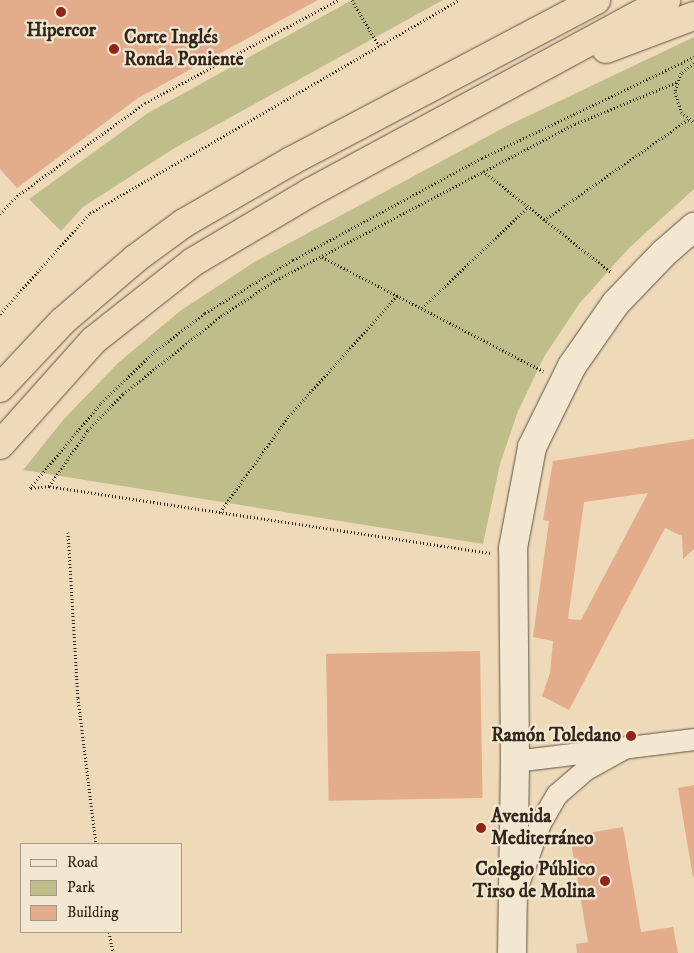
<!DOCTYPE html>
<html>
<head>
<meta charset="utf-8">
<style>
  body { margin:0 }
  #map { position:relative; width:694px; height:953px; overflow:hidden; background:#eedab9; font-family:"IM FELL DW Pica",serif }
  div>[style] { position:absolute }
  .green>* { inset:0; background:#bfbe8b }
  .building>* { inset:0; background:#e3ac8b; transform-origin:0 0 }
  .path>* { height:3px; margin-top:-1.5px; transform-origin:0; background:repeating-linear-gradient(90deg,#31261a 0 1px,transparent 0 3.5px) }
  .roads { filter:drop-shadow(0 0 1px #605342) drop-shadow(0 0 1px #605342) }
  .minor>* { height:21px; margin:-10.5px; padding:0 10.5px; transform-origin:10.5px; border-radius:10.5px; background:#f4e7d2 }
  .secondary>* { height:28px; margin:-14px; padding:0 14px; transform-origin:14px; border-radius:14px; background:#f4e7d2 }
  .trunk>* { height:28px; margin:-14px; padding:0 14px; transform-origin:14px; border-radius:14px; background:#eedab9 }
  .dots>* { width:14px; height:14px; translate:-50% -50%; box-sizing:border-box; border:2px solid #f4e7d2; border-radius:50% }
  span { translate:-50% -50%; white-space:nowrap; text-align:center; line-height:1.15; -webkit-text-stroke:4.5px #f4e7d2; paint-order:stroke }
  .poi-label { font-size:19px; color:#31261a; font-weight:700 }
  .left { translate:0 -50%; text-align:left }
  .right { translate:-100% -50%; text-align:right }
  .legend { position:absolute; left:20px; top:843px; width:162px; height:90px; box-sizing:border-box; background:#f4e7d2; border:1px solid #a69a88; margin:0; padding:6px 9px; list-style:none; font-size:15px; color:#31261a }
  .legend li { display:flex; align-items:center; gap:10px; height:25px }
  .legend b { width:25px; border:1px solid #a69a88 }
</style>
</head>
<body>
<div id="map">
  <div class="green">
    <i style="clip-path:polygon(352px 0,443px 0,173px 149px,83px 207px,61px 231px,29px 199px,148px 113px)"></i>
    <i style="clip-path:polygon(694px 37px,694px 189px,629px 248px,579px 304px,544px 357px,518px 411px,500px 464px,483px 544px,23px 470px,64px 419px,118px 363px,180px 311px,256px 261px,505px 127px)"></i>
  </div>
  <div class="building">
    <i style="clip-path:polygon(0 0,318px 0,138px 98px,17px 188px,0 169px)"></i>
    <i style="clip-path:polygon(evenodd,694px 439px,694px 549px,683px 559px,682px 536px,665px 528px,569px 710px,542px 696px,550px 673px,553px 641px,533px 637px,549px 521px,543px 520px,553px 461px,694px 439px,648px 493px,581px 620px,568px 619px,584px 502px,648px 493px)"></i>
    <i style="left:480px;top:651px;width:147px;height:154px;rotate:89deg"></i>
    <i style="clip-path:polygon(694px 785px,694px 877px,693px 877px,678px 788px)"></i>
    <i style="clip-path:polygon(623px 827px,641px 932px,673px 927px,678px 953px,577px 953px,576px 944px,588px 942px,570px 836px)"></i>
  </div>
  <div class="path">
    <i style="left:352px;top:0;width:53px;rotate:59.6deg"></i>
    <i style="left:694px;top:63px;width:16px;rotate:142deg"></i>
    <i style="left:681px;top:73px;width:20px;rotate:108deg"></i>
    <i style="left:675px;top:92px;width:21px;rotate:73deg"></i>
    <i style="left:681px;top:112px;width:16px;rotate:38deg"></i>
    <i style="left:483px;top:171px;width:164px;rotate:38.3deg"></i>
    <i style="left:0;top:214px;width:25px;rotate:-47deg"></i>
    <i style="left:17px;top:196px;width:158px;rotate:-36deg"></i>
    <i style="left:145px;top:103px;width:219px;rotate:-28.1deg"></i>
    <i style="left:544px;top:220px;width:177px;rotate:-34.9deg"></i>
    <i style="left:322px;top:257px;width:249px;rotate:27.3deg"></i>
    <i style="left:422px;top:308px;width:146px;rotate:-43.6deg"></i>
    <i style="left:0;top:314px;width:135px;rotate:-48.3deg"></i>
    <i style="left:90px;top:213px;width:426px;rotate:-30deg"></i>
    <i style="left:30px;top:488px;width:111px;rotate:-50.1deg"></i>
    <i style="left:101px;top:403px;width:74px;rotate:-43.9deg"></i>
    <i style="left:154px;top:352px;width:64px;rotate:-37.4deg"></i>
    <i style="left:205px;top:313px;width:103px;rotate:-31.1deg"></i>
    <i style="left:293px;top:260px;width:215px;rotate:-28.4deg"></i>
    <i style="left:482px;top:158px;width:235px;rotate:-25.5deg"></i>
    <i style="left:31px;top:488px;width:18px;rotate:-6deg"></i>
    <i style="left:220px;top:512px;width:118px;rotate:-54.3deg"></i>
    <i style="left:289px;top:416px;width:163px;rotate:-48deg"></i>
    <i style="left:68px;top:532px;width:166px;rotate:86.6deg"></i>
    <i style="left:78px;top:698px;width:147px;rotate:83deg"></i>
    <i style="left:490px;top:553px;width:446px;rotate:-171.4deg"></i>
    <i style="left:49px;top:486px;width:68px;rotate:-55.1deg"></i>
    <i style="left:88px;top:430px;width:50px;rotate:-45.8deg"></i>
    <i style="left:123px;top:394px;width:125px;rotate:-38.5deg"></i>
    <i style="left:221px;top:316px;width:66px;rotate:-33.2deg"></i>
    <i style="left:276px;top:280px;width:337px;rotate:-27.6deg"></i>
    <i style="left:575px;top:124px;width:110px;rotate:-22.4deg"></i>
    <i style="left:109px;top:932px;width:21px;rotate:79deg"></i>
  </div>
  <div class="roads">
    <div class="minor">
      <i style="left:515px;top:761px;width:180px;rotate:-7deg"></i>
      <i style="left:519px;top:881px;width:62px;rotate:-70.1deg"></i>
      <i style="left:540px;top:823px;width:34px;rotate:-60deg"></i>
      <i style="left:557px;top:794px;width:38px;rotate:-41deg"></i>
      <i style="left:586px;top:769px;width:46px;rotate:-28.8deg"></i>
    </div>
    <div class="secondary">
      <i style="left:512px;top:953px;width:192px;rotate:-89.1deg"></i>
      <i style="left:515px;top:761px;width:213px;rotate:-90.5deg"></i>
      <i style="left:513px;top:548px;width:103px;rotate:-79.3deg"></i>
      <i style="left:532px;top:447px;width:90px;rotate:-63.7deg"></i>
      <i style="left:572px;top:366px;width:77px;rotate:-55.1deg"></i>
      <i style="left:616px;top:303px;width:69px;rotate:-46.2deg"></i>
      <i style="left:664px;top:253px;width:40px;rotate:-41deg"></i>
    </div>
    <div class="trunk">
      <i style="left:606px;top:49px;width:94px;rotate:-20.6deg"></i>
      <i style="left:0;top:388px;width:92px;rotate:-46.8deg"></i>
      <i style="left:63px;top:321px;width:95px;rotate:-40.7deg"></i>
      <i style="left:135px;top:259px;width:61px;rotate:-36.3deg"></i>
      <i style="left:184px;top:223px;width:124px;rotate:-30.1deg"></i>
      <i style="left:291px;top:161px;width:345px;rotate:-27.8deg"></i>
      <i style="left:0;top:445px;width:141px;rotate:-48.2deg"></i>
      <i style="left:94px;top:340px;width:126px;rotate:-38.2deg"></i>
      <i style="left:193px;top:262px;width:137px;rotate:-30.7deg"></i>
      <i style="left:311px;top:192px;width:404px;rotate:-28.4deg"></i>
    </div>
  </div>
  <div class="dots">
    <i style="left:61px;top:12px;background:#8f2418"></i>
    <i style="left:114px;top:49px;background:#8f2418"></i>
    <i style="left:631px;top:736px;background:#8f2418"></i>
    <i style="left:481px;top:828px;background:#8f2418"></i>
    <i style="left:605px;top:881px;background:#8f2418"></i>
  </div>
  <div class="poi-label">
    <span style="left:61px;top:31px">Hipercor</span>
    <span class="left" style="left:124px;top:49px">Corte Inglés<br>Ronda Poniente</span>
    <span class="right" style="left:621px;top:736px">Ramón Toledano</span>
    <span class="left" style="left:491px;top:828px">Avenida<br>Mediterráneo</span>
    <span class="right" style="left:595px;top:881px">Colegio Público<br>Tirso de Molina</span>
  </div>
  <ul class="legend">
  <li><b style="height:6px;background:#f4e7d2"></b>Road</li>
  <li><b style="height:14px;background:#bfbe8b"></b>Park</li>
  <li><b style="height:14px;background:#e3ac8b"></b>Building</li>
  </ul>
</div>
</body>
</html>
